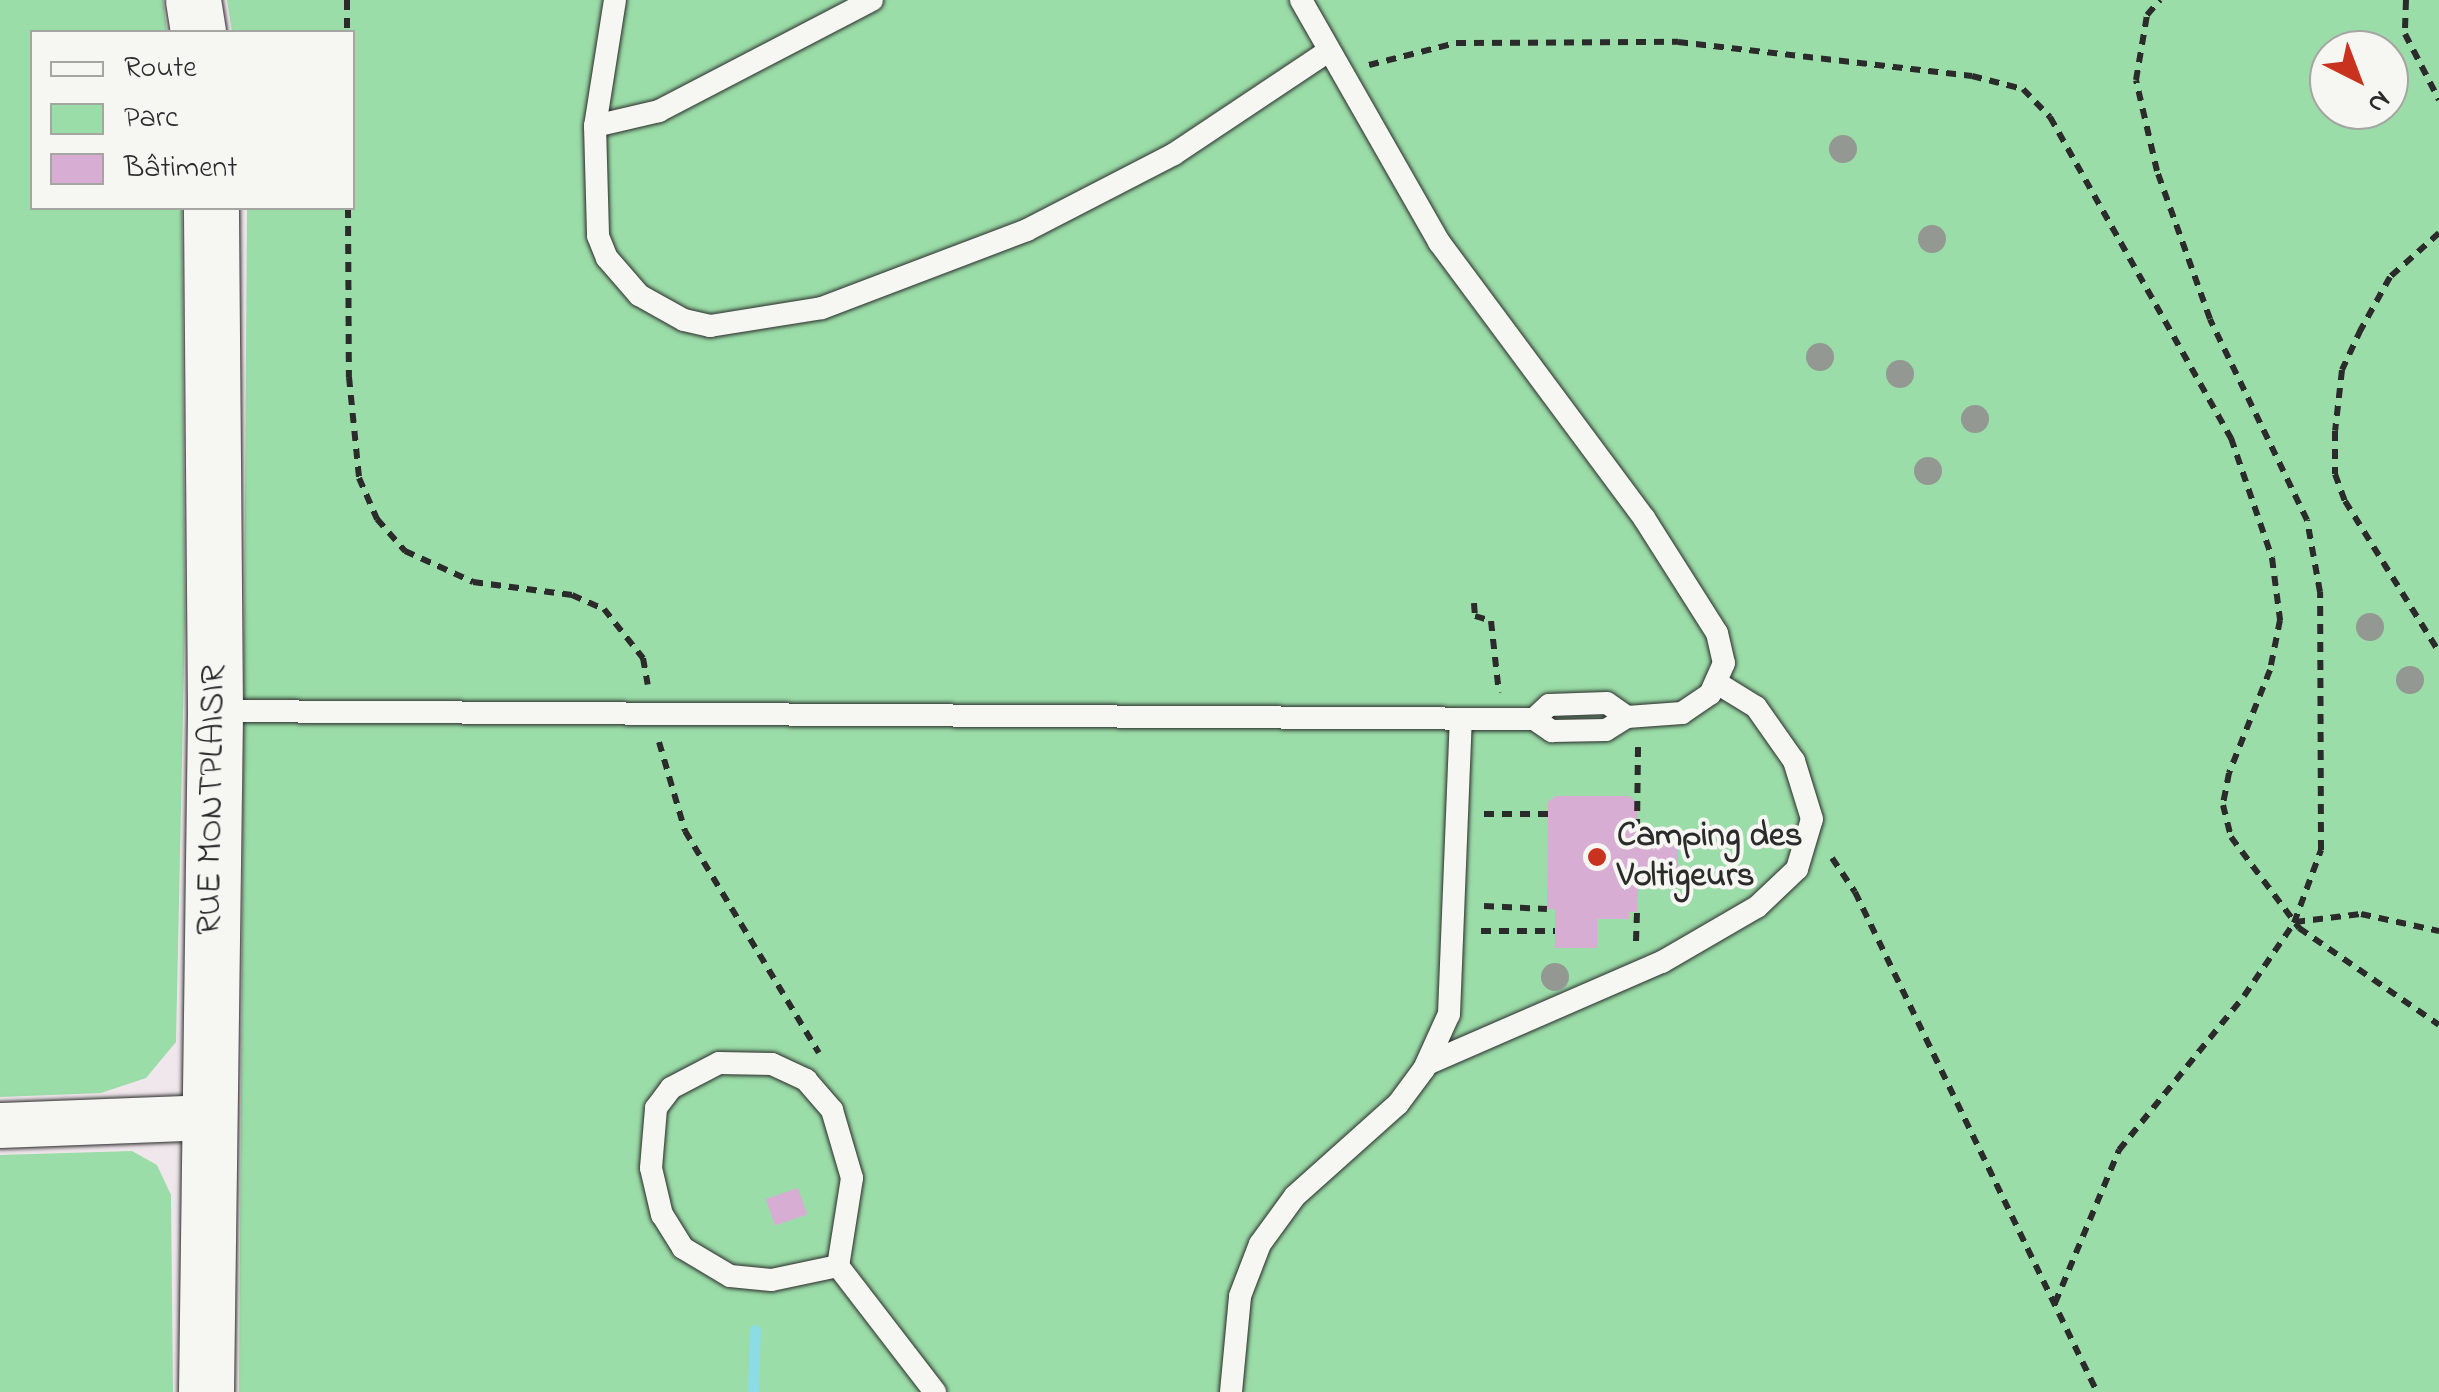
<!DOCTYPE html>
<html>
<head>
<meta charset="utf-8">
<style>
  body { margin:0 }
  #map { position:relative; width:2439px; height:1392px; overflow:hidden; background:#f0e7ec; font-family:"Indie Flower",sans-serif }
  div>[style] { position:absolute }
  .green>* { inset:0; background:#9bdda8 }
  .stream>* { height:11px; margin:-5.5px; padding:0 5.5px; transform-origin:5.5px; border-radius:5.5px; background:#8bdce5 }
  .building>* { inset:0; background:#d7add3; transform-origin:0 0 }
  .path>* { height:6px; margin-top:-3px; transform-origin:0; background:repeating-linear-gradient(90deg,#2b2b2b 0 10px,transparent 0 18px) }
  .roads { filter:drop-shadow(0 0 2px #2b2b2b) drop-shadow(0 0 2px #2b2b2b) }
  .service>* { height:22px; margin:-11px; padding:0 11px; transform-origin:11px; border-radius:11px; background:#f6f6f2 }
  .minor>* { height:45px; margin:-22.5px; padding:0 22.5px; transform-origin:22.5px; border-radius:22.5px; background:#f6f6f2 }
  .tertiary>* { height:55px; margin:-27.5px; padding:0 27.5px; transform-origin:27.5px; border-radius:27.5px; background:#f6f6f2 }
  .trees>* { width:28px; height:28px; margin:-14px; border-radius:50%; background:#939893 }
  .dots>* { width:28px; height:28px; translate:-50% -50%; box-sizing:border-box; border:5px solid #f6f6f2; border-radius:50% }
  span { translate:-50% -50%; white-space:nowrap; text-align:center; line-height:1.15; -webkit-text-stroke:8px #f6f6f2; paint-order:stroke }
  .street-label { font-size:35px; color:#2b2b2b }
  .poi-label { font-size:35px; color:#2b2b2b; font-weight:700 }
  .left { translate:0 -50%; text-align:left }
  .legend { position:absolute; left:30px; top:30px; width:325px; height:180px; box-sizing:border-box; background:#f6f6f2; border:2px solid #a5a5a2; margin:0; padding:12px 18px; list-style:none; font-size:30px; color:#2b2b2b }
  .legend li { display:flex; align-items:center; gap:20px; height:50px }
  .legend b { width:50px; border:2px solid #a5a5a2 }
  .north { position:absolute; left:2309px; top:30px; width:100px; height:100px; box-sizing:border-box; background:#f6f6f2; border:2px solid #a5a5a2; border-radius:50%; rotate:138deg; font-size:28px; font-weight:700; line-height:40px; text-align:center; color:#2b2b2b }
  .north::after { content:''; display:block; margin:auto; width:35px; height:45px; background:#c8321e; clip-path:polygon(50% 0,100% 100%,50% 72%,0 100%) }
</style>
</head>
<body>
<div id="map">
  <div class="green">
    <i style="clip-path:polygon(0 0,163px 0,167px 32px,32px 32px,32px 208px,182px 208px,185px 617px,176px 1042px,146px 1078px,101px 1093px,0 1097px)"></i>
    <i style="clip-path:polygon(evenodd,227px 0,2439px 0,2439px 1392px,239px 1392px,247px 208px,352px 208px,352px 32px,232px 32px,227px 0,2329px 50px,2389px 50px,2389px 110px,2329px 110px,2329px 50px)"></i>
    <i style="clip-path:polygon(132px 1151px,157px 1165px,171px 1195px,173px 1392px,0 1392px,0 1155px)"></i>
  </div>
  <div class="stream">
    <i style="left:753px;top:1392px;width:62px;rotate:-88.2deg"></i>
  </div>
  <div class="building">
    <i style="clip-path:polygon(1556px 796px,1629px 796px,1637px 802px,1637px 829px,1672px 829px,1672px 839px,1678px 839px,1678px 881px,1672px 888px,1638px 888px,1637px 912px,1629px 912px,1629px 919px,1597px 919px,1597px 948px,1555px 948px,1555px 909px,1547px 909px,1548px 802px)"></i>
    <i style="left:798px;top:1188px;width:28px;height:34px;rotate:71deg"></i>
  </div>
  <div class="path">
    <i style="left:347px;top:0;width:32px;rotate:90deg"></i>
    <i style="left:2406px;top:0;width:34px;rotate:92deg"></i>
    <i style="left:2405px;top:34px;width:74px;rotate:62.7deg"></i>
    <i style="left:1369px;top:65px;width:90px;rotate:-14.2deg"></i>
    <i style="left:1456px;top:43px;width:222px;rotate:-0.3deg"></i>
    <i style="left:1678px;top:42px;width:296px;rotate:6.6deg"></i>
    <i style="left:1972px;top:76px;width:53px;rotate:14.3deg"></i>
    <i style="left:2023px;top:89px;width:39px;rotate:46deg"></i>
    <i style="left:2050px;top:117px;width:369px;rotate:60.6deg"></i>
    <i style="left:2231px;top:438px;width:127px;rotate:71.1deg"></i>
    <i style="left:2272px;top:558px;width:63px;rotate:82.6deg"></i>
    <i style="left:2280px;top:620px;width:51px;rotate:101.3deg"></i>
    <i style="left:2270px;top:670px;width:111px;rotate:111.7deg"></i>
    <i style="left:2229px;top:773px;width:33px;rotate:101deg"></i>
    <i style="left:2223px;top:805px;width:33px;rotate:76deg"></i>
    <i style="left:2231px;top:837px;width:114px;rotate:53.2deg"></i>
    <i style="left:2299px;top:928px;width:170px;rotate:34.7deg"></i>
    <i style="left:348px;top:208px;width:169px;rotate:89.7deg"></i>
    <i style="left:349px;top:377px;width:101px;rotate:84.3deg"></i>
    <i style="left:359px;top:478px;width:45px;rotate:66.3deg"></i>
    <i style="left:377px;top:519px;width:43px;rotate:48.8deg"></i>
    <i style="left:405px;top:551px;width:75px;rotate:24.5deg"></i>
    <i style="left:473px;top:582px;width:100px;rotate:7.5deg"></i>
    <i style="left:572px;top:595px;width:35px;rotate:24deg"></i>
    <i style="left:604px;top:609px;width:63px;rotate:51.5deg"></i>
    <i style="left:643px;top:658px;width:27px;rotate:80deg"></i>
    <i style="left:2439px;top:233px;width:66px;rotate:138.1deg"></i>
    <i style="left:2390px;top:277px;width:60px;rotate:119.1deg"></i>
    <i style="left:2361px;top:329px;width:45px;rotate:114.9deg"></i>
    <i style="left:2342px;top:370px;width:61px;rotate:96.5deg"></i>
    <i style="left:2335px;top:431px;width:43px;rotate:90deg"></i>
    <i style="left:2335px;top:474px;width:29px;rotate:70deg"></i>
    <i style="left:2345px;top:501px;width:178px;rotate:58.1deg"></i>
    <i style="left:1474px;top:603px;width:13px;rotate:86deg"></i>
    <i style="left:1475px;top:616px;width:17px;rotate:17deg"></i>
    <i style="left:1491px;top:621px;width:72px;rotate:83.7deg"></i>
    <i style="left:659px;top:742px;width:93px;rotate:73.7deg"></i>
    <i style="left:685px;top:831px;width:259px;rotate:58.9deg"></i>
    <i style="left:1484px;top:814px;width:64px"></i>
    <i style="left:1637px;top:829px;width:84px;rotate:-89.3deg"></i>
    <i style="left:1832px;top:858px;width:41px;rotate:55.9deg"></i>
    <i style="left:1855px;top:892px;width:555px;rotate:64.17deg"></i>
    <i style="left:1484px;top:906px;width:63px;rotate:2.7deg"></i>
    <i style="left:2295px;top:922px;width:66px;rotate:-6.9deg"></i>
    <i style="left:2361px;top:914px;width:80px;rotate:12.3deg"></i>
    <i style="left:1481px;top:931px;width:74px"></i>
    <i style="left:1636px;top:941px;width:29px;rotate:-88deg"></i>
    <i style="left:2055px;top:1303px;width:166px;rotate:-67.3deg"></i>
    <i style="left:2119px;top:1150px;width:198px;rotate:-50.9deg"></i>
    <i style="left:2244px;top:996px;width:88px;rotate:-55.6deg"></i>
    <i style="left:2294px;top:923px;width:78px;rotate:-69.7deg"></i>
    <i style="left:2321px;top:850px;width:258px;rotate:-90.2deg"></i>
    <i style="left:2320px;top:592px;width:73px;rotate:-100.2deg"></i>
    <i style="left:2307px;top:520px;width:223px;rotate:-115.8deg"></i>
    <i style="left:2210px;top:319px;width:157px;rotate:-109.7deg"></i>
    <i style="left:2157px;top:171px;width:93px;rotate:-103deg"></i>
    <i style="left:2136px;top:80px;width:66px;rotate:-80.4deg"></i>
    <i style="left:2147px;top:15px;width:20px;rotate:-49deg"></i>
  </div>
  <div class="roads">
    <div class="service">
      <i style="left:615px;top:0;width:128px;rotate:99deg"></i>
      <i style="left:595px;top:126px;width:110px;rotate:88.4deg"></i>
      <i style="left:598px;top:236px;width:24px;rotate:68deg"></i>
      <i style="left:607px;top:258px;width:49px;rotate:49.1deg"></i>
      <i style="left:639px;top:295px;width:51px;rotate:29.1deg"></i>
      <i style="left:684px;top:320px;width:27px;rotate:13deg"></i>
      <i style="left:710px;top:326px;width:113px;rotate:-9.1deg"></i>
      <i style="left:822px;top:308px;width:219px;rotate:-20.8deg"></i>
      <i style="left:1027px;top:230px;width:165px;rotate:-27.3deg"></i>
      <i style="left:1174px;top:154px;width:184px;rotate:-33.7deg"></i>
      <i style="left:1301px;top:0;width:279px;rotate:60.3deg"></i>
      <i style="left:1439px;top:242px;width:344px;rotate:53.4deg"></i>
      <i style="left:1644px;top:518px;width:136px;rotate:57.6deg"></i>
      <i style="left:1717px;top:633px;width:31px;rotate:77deg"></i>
      <i style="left:1724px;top:663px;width:34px;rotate:114deg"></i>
      <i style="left:1710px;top:694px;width:34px;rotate:146deg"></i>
      <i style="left:1682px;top:713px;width:55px;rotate:175.8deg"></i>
      <i style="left:595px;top:126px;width:66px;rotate:-13.2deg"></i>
      <i style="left:659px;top:111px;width:240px;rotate:-27.5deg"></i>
      <i style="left:215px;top:711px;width:1319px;rotate:0.35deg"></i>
      <i style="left:1534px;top:719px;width:22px;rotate:34deg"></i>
      <i style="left:1552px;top:731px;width:54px;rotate:-1.1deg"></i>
      <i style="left:1606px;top:730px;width:25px;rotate:-32deg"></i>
      <i style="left:1627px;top:717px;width:24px;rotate:-145deg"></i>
      <i style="left:1607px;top:703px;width:58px;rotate:178deg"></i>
      <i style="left:1549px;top:705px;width:21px;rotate:137deg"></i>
      <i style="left:719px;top:1063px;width:53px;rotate:1.1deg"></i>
      <i style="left:772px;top:1064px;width:38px;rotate:25deg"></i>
      <i style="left:806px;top:1080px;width:40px;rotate:49deg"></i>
      <i style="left:832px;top:1110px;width:71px;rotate:73.6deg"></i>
      <i style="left:852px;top:1178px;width:89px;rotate:99deg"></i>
      <i style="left:838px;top:1266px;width:68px;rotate:168.2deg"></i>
      <i style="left:771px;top:1280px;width:41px;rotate:-174.4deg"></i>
      <i style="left:730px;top:1276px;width:55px;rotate:-149.2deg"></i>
      <i style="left:683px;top:1248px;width:39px;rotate:-122deg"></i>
      <i style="left:662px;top:1215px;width:48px;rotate:-103.2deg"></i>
      <i style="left:651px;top:1168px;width:60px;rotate:-85.2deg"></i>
      <i style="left:656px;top:1108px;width:25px;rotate:-53deg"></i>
      <i style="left:671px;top:1088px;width:54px;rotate:-27.5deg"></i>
      <i style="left:1427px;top:1064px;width:256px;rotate:-23.5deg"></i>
      <i style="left:1662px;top:962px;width:110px;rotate:-30.1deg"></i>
      <i style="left:1757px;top:907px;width:55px;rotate:-43.5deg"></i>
      <i style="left:1797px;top:869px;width:52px;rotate:-73.3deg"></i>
      <i style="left:1812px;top:819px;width:61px;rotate:-107.2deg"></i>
      <i style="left:1794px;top:761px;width:66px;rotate:-125.1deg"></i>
      <i style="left:1756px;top:707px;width:46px;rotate:-148.4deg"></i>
      <i style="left:838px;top:1266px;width:159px;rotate:52.4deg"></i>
      <i style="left:1231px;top:1392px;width:96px;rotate:-84.6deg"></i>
      <i style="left:1240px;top:1296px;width:56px;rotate:-69deg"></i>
      <i style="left:1260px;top:1244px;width:59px;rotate:-53.9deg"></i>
      <i style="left:1295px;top:1196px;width:138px;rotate:-41.8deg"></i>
      <i style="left:1398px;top:1104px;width:44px;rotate:-53.4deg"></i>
      <i style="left:1424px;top:1069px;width:60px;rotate:-65.6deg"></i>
      <i style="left:1449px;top:1014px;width:295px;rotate:-87.7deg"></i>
    </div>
    <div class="minor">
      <i style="left:0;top:1125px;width:208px;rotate:-2.2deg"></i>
    </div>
    <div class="tertiary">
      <i style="left:193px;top:0;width:32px;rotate:81deg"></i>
      <i style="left:206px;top:1392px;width:681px;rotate:-89.24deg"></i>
      <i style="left:215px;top:711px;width:503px;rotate:-90.46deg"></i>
    </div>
  </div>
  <div class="trees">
    <i style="left:1843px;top:149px"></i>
    <i style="left:1932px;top:239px"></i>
    <i style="left:1820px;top:357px"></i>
    <i style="left:1900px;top:374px"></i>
    <i style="left:1975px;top:419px"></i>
    <i style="left:1928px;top:471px"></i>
    <i style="left:2370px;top:627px"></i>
    <i style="left:2410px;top:680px"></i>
    <i style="left:1555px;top:977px"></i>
  </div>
  <div class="dots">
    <i style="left:1597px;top:857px;background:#c8321e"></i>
  </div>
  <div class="street-label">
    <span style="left:213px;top:800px;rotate:-89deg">RUE MONTPLAISIR</span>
  </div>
  <div class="poi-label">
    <span class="left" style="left:1617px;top:857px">Camping des<br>Voltigeurs</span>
  </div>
  <ul class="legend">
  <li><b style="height:12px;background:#f6f6f2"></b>Route</li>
  <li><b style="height:28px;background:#9bdda8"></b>Parc</li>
  <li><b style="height:28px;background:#d7add3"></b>Bâtiment</li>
  </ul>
  <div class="north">N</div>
</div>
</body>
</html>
